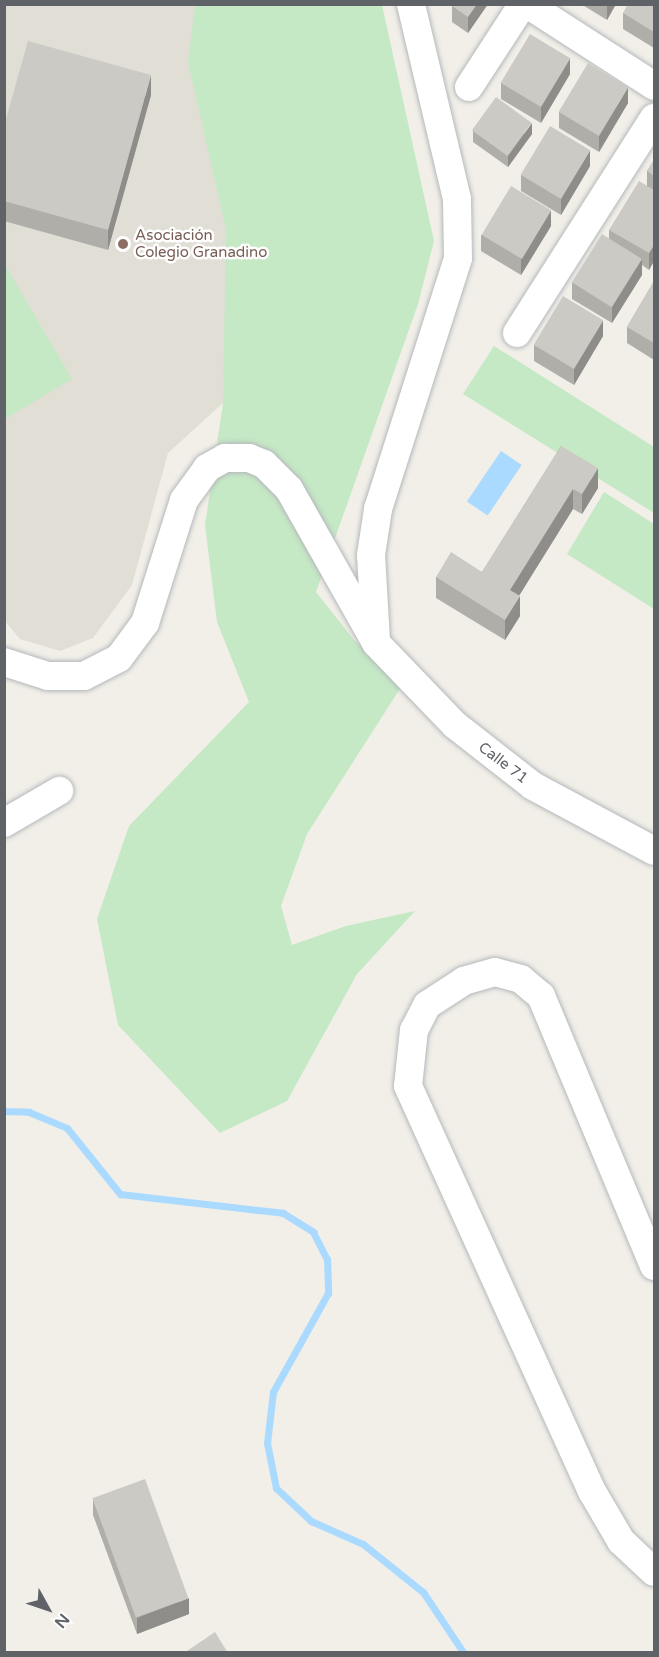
<!DOCTYPE html>
<html>
<head>
<meta charset="utf-8">
<style>
  body { margin:0 }
  #map { position:relative; width:659px; height:1657px; overflow:hidden; background:#f1efe8; font-family:"Varela Round",sans-serif }
  div>[style] { position:absolute }
  .education>* { inset:0; background:#e1ded6 }
  .green>* { inset:0; background:#c5e8c5 }
  .water>* { inset:0; background:#aadaff; transform-origin:0 0 }
  .stream>* { height:7px; margin:-3.5px; padding:0 3.5px; transform-origin:3.5px; border-radius:3.5px; background:#aadaff }
  .roads { filter:drop-shadow(0 0 2px #b5b8bc) drop-shadow(0 0 2px #b5b8bc) }
  .minor>* { height:28px; margin:-14px; padding:0 14px; transform-origin:14px; border-radius:14px; background:#fff }
  .wall>* { inset:0; background:#afaea9 }
  .shaded-wall>* { inset:0; background:#8f8d8a }
  .building>* { inset:0; background:#cccac5; transform-origin:0 0 }
  .dots>* { width:16px; height:16px; translate:-50% -50%; box-sizing:border-box; border:3px solid #fff; border-radius:50% }
  span { translate:-50% -50%; white-space:nowrap; text-align:center; line-height:1.15; -webkit-text-stroke:5px #fff; paint-order:stroke }
  .education-label { font-size:15px; color:#785e54 }
  .left { translate:0 -50%; text-align:left }
  .street-label { font-size:15px; color:#5f6368 }
  .frame { position:absolute; inset:0; border:6px solid #5f6368; pointer-events:none }
  .north { position:absolute; left:18px; top:1579px; width:60px; height:60px; -webkit-text-stroke:4px #fff; paint-order:stroke; rotate:130deg; font-size:16px; font-weight:700; line-height:24px; text-align:center; color:#5f6368 }
  .north::after { content:''; display:block; margin:auto; width:21px; height:27px; background:#5f6368; clip-path:polygon(50% 0,100% 100%,50% 72%,0 100%) }
</style>
</head>
<body>
<div id="map">
  <div class="education">
    <i style="clip-path:polygon(4px 5px,224px 5px,232px 149px,223px 403px,168px 453px,132px 585px,93px 638px,60px 651px,20px 639px,5px 621px)"></i>
  </div>
  <div class="green">
    <i style="clip-path:polygon(195px 5px,382px 5px,434px 241px,418px 304px,316px 592px,354px 640px,403px 684px,307px 834px,281px 906px,292px 945px,346px 926px,415px 911px,357px 974px,287px 1101px,220px 1133px,118px 1025px,97px 919px,129px 826px,249px 702px,217px 622px,205px 525px,223px 403px,226px 229px,188px 63px)"></i>
    <i style="clip-path:polygon(5px 265px,72px 379px,5px 419px,4px 419px)"></i>
    <i style="clip-path:polygon(494px 346px,654px 447px,654px 513px,463px 394px)"></i>
    <i style="clip-path:polygon(604px 492px,654px 524px,654px 609px,567px 554px)"></i>
  </div>
  <div class="water">
    <i style="left:501px;top:451px;width:25px;height:61px;rotate:34deg"></i>
  </div>
  <div class="stream">
    <i style="left:4px;top:1111px;width:25px;rotate:2deg"></i>
    <i style="left:29px;top:1112px;width:41px;rotate:22.8deg"></i>
    <i style="left:67px;top:1128px;width:85px;rotate:51.2deg"></i>
    <i style="left:120px;top:1194px;width:164px;rotate:6.6deg"></i>
    <i style="left:283px;top:1213px;width:36px;rotate:32deg"></i>
    <i style="left:313px;top:1232px;width:30px;rotate:63deg"></i>
    <i style="left:327px;top:1259px;width:34px;rotate:88deg"></i>
    <i style="left:328px;top:1293px;width:113px;rotate:119.1deg"></i>
    <i style="left:273px;top:1392px;width:51px;rotate:96.7deg"></i>
    <i style="left:267px;top:1443px;width:46px;rotate:78.7deg"></i>
    <i style="left:276px;top:1488px;width:48px;rotate:43.3deg"></i>
    <i style="left:311px;top:1521px;width:57px;rotate:23.9deg"></i>
    <i style="left:363px;top:1544px;width:77px;rotate:38.7deg"></i>
    <i style="left:423px;top:1592px;width:72px;rotate:56.3deg"></i>
  </div>
  <div class="roads">
    <div class="minor">
      <i style="left:527px;top:4px;width:151px;rotate:32.8deg"></i>
      <i style="left:469px;top:87px;width:99px;rotate:-57deg"></i>
      <i style="left:517px;top:333px;width:255px;rotate:-57.5deg"></i>
      <i style="left:376px;top:641px;width:86px;rotate:-93.3deg"></i>
      <i style="left:371px;top:555px;width:47px;rotate:-81.3deg"></i>
      <i style="left:378px;top:509px;width:263px;rotate:-72.3deg"></i>
      <i style="left:458px;top:258px;width:59px;rotate:-91deg"></i>
      <i style="left:457px;top:199px;width:200px;rotate:-103.3deg"></i>
      <i style="left:4px;top:662px;width:46px;rotate:17.7deg"></i>
      <i style="left:48px;top:676px;width:36px"></i>
      <i style="left:84px;top:676px;width:39px;rotate:-27deg"></i>
      <i style="left:119px;top:658px;width:44px;rotate:-53.4deg"></i>
      <i style="left:145px;top:623px;width:129px;rotate:-72.4deg"></i>
      <i style="left:184px;top:500px;width:39px;rotate:-54deg"></i>
      <i style="left:207px;top:468px;width:21px;rotate:-29deg"></i>
      <i style="left:225px;top:458px;width:24px"></i>
      <i style="left:249px;top:458px;width:16px;rotate:22deg"></i>
      <i style="left:264px;top:464px;width:35px;rotate:45deg"></i>
      <i style="left:289px;top:489px;width:177px;rotate:60.5deg"></i>
      <i style="left:376px;top:643px;width:114px;rotate:46.1deg"></i>
      <i style="left:455px;top:725px;width:99px;rotate:38deg"></i>
      <i style="left:533px;top:786px;width:137px;rotate:28.2deg"></i>
      <i style="left:4px;top:823px;width:64px;rotate:-30.2deg"></i>
      <i style="left:654px;top:1266px;width:293px;rotate:-112.7deg"></i>
      <i style="left:541px;top:996px;width:26px;rotate:-140deg"></i>
      <i style="left:521px;top:979px;width:27px;rotate:-165deg"></i>
      <i style="left:495px;top:972px;width:32px;rotate:164deg"></i>
      <i style="left:464px;top:981px;width:44px;rotate:147deg"></i>
      <i style="left:427px;top:1005px;width:28px;rotate:117deg"></i>
      <i style="left:414px;top:1030px;width:56px;rotate:96.1deg"></i>
      <i style="left:408px;top:1086px;width:447px;rotate:65.6deg"></i>
      <i style="left:593px;top:1493px;width:56px;rotate:59.7deg"></i>
      <i style="left:621px;top:1541px;width:45px;rotate:43.2deg"></i>
    </div>
  </div>
  <div class="wall">
    <i style="clip-path:polygon(488px 4px,468px 33px,452px 22px,452px 6px)"></i>
    <i style="clip-path:polygon(581px 4px,616px 4px,607px 20px)"></i>
    <i style="clip-path:polygon(654px 4px,654px 48px,623px 29px,623px 13px)"></i>
    <i style="clip-path:polygon(570px 74px,541px 123px,501px 99px,501px 83px)"></i>
    <i style="clip-path:polygon(151px 95px,108px 250px,4px 221px,4px 126px)"></i>
    <i style="clip-path:polygon(628px 103px,599px 152px,559px 128px,559px 112px)"></i>
    <i style="clip-path:polygon(473px 131px,532px 134px,508px 167px,473px 142px)"></i>
    <i style="clip-path:polygon(654px 160px,654px 261px,649px 270px,642px 265px,642px 275px,612px 323px,572px 299px,572px 283px,609px 239px,609px 230px,647px 186px,647px 171px)"></i>
    <i style="clip-path:polygon(590px 166px,561px 215px,521px 191px,521px 175px)"></i>
    <i style="clip-path:polygon(551px 226px,521px 275px,481px 251px,481px 235px)"></i>
    <i style="clip-path:polygon(654px 281px,654px 360px,627px 343px,627px 327px)"></i>
    <i style="clip-path:polygon(603px 336px,574px 385px,534px 361px,534px 345px)"></i>
    <i style="clip-path:polygon(561px 446px,598px 488px,582px 514px,573px 509px,519px 596px,520px 616px,505px 640px,436px 598px,436px 577px,482px 572px)"></i>
    <i style="clip-path:polygon(93px 1499px,189px 1614px,137px 1634px,93px 1515px)"></i>
  </div>
  <div class="shaded-wall">
    <i style="clip-path:polygon(477px 4px,488px 4px,468px 33px,468px 17px)"></i>
    <i style="clip-path:polygon(607px 4px,616px 4px,607px 20px)"></i>
    <i style="clip-path:polygon(570px 58px,570px 74px,541px 123px,541px 107px)"></i>
    <i style="clip-path:polygon(151px 75px,151px 95px,108px 250px,108px 230px)"></i>
    <i style="clip-path:polygon(628px 87px,628px 103px,599px 152px,599px 136px)"></i>
    <i style="clip-path:polygon(532px 123px,532px 134px,508px 167px,508px 156px)"></i>
    <i style="clip-path:polygon(590px 150px,590px 166px,561px 215px,561px 199px)"></i>
    <i style="clip-path:polygon(551px 210px,551px 226px,521px 275px,521px 259px)"></i>
    <i style="clip-path:polygon(654px 245px,654px 261px,649px 270px,649px 253px)"></i>
    <i style="clip-path:polygon(642px 259px,642px 275px,612px 323px,612px 307px)"></i>
    <i style="clip-path:polygon(603px 320px,603px 336px,574px 385px,574px 369px)"></i>
    <i style="clip-path:polygon(598px 468px,598px 488px,582px 514px,582px 494px)"></i>
    <i style="clip-path:polygon(573px 489px,573px 509px,510px 610px,510px 590px)"></i>
    <i style="clip-path:polygon(520px 596px,520px 616px,505px 640px,505px 620px)"></i>
    <i style="clip-path:polygon(189px 1598px,189px 1614px,137px 1634px,137px 1618px)"></i>
  </div>
  <div class="building">
    <i style="clip-path:polygon(454px 4px,477px 4px,468px 17px,452px 6px)"></i>
    <i style="clip-path:polygon(628px 4px,654px 4px,654px 32px,623px 13px)"></i>
    <i style="left:530px;top:34px;width:47px;height:57px;rotate:31deg"></i>
    <i style="clip-path:polygon(28px 41px,151px 75px,108px 230px,4px 201px,4px 126px)"></i>
    <i style="left:588px;top:63px;width:47px;height:57px;rotate:31deg"></i>
    <i style="left:496px;top:97px;width:44px;height:41px;rotate:36deg"></i>
    <i style="left:550px;top:126px;width:47px;height:57px;rotate:31deg"></i>
    <i style="clip-path:polygon(654px 160px,654px 176px,647px 171px)"></i>
    <i style="clip-path:polygon(639px 181px,654px 190px,654px 245px,649px 253px,609px 230px)"></i>
    <i style="left:511px;top:186px;width:47px;height:57px;rotate:31deg"></i>
    <i style="left:602px;top:234px;width:47px;height:57px;rotate:32deg"></i>
    <i style="clip-path:polygon(654px 281px,654px 343px,627px 327px)"></i>
    <i style="left:563px;top:296px;width:47px;height:57px;rotate:31deg"></i>
    <i style="clip-path:polygon(561px 446px,598px 468px,582px 494px,573px 489px,510px 590px,520px 596px,505px 620px,436px 577px,451px 552px,482px 572px)"></i>
    <i style="left:145px;top:1479px;width:127px;height:56px;rotate:70deg"></i>
    <i style="clip-path:polygon(215px 1632px,228px 1653px,184px 1653px)"></i>
  </div>
  <div class="dots">
    <i style="left:123px;top:244px;background:#8d6e63"></i>
  </div>
  <div class="education-label">
    <span class="left" style="left:135px;top:244px">Asociación<br>Colegio Granadino</span>
  </div>
  <div class="street-label">
    <span style="left:503px;top:763px;rotate:37deg">Calle 71</span>
  </div>
  <div class="frame"></div>
  <div class="north">N</div>
</div>
</body>
</html>
